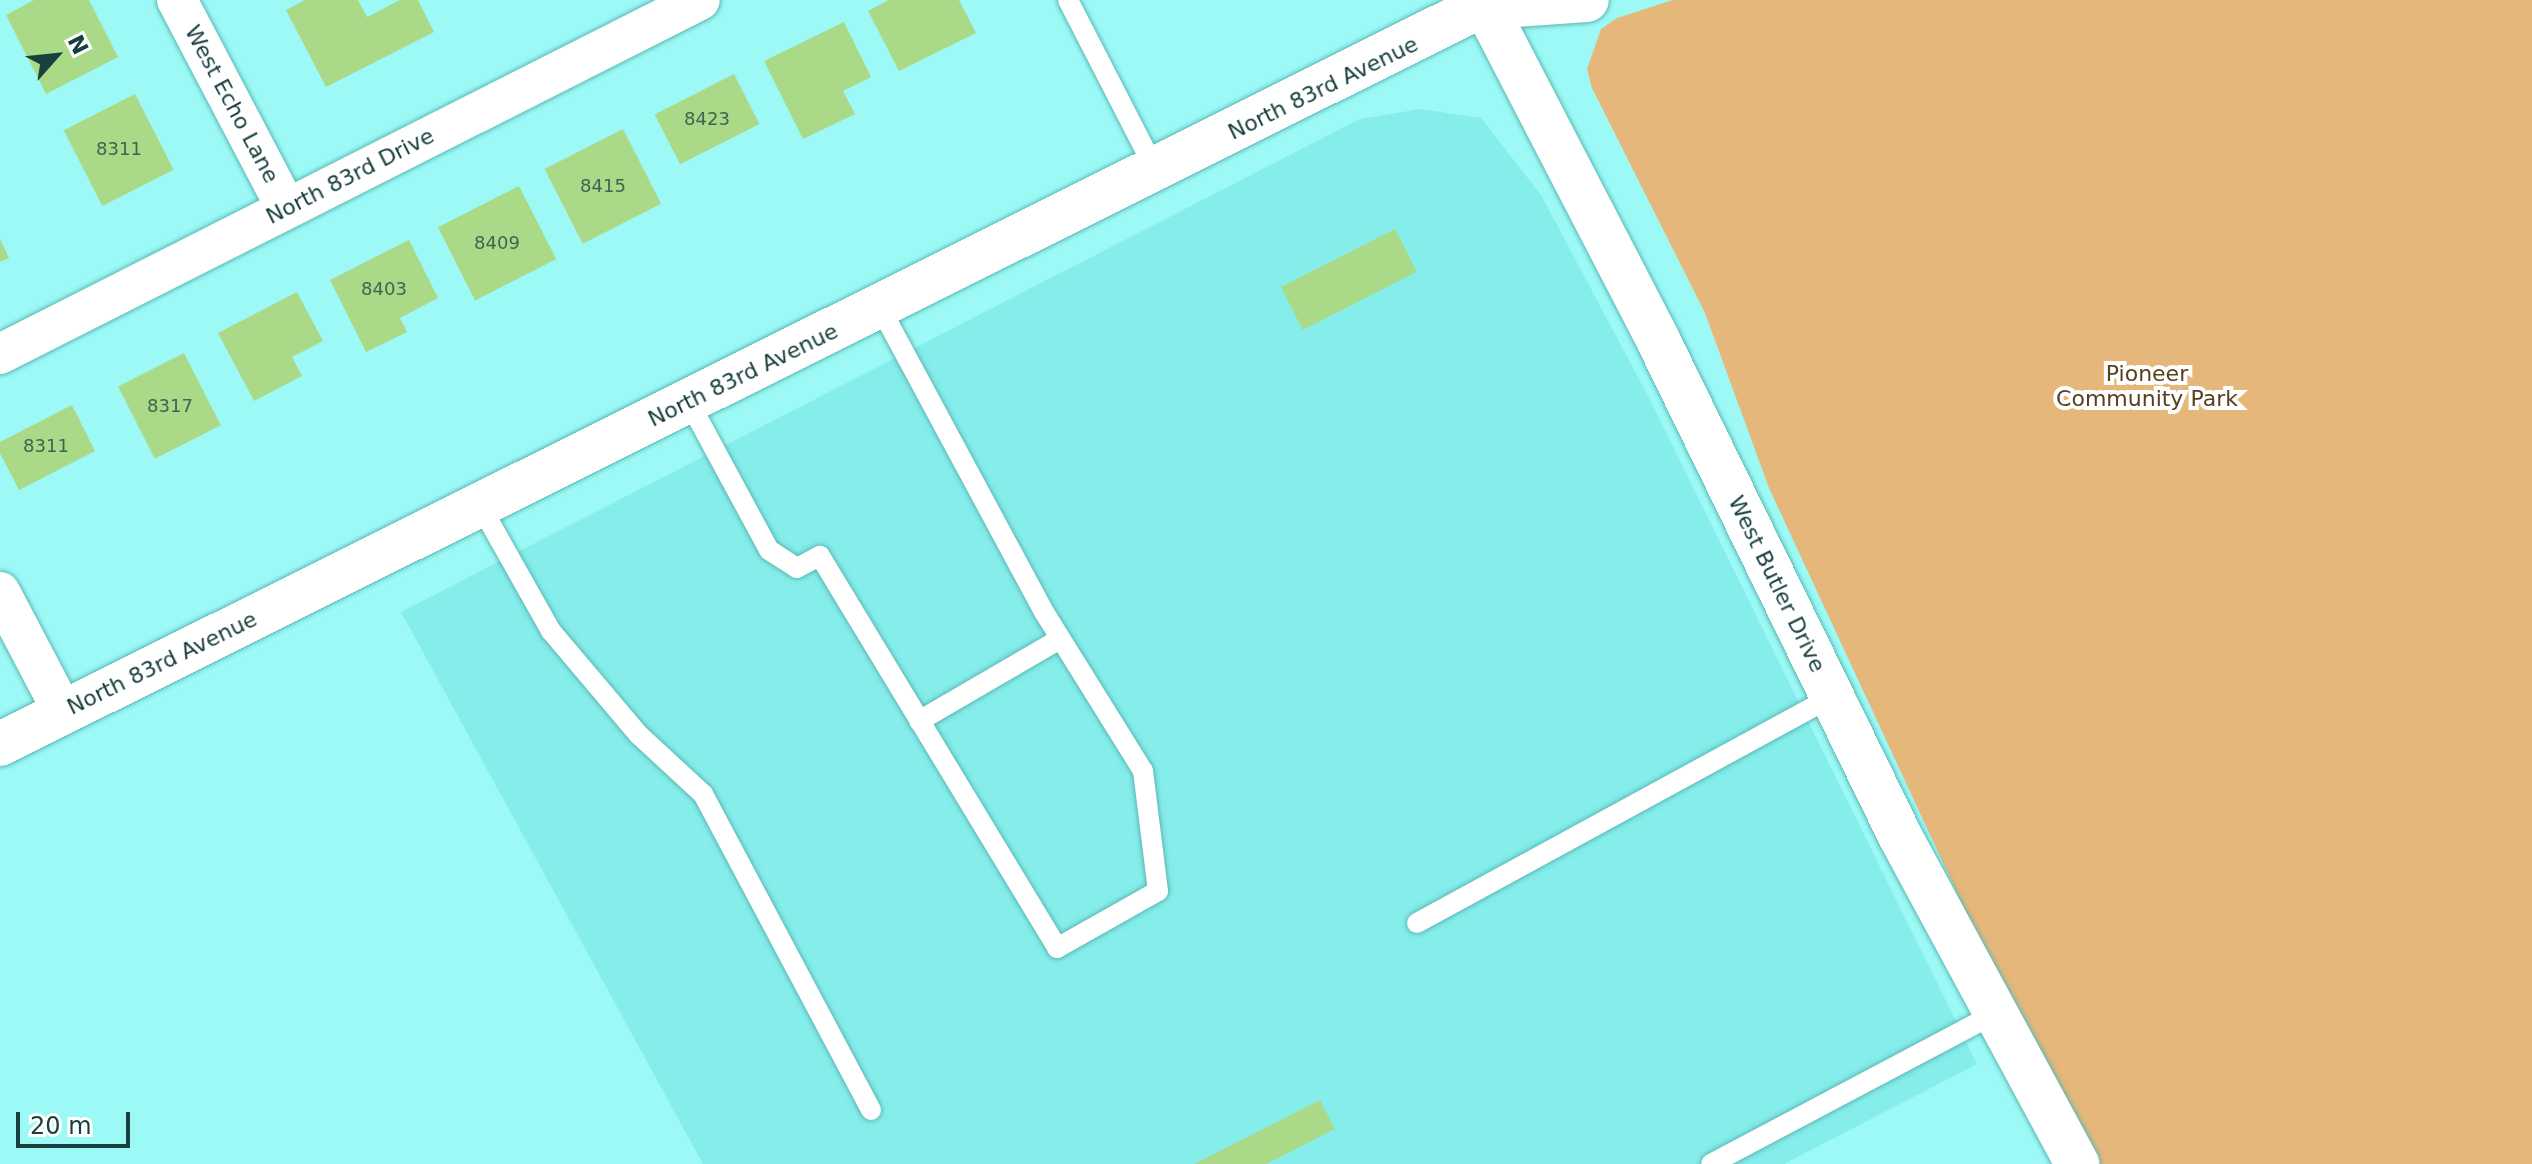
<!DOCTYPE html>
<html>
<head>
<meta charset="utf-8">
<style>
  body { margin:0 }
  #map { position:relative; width:2532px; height:1164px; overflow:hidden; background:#9cf9f6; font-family:"DejaVu Sans",sans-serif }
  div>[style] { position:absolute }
  .built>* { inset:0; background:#85edea }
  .green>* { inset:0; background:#e6b77a }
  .building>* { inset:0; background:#aad988; transform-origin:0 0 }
  .roads { filter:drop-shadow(0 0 2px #5ab8b5) drop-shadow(0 0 2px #5ab8b5) }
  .lane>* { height:20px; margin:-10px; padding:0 10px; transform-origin:10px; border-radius:10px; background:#fff }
  .street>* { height:40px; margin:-20px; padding:0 20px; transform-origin:20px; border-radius:20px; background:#fff }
  .secondary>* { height:44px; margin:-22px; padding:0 22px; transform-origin:22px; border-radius:22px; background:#fff }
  span { translate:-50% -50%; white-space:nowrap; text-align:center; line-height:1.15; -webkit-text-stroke:8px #fff; paint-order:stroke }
  .number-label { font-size:18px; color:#3c6651 }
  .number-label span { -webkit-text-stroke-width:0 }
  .street-label { font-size:22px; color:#18403f }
  .park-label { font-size:22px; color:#59401e }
  .north { position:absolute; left:16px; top:16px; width:80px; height:80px; -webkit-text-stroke:6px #fff; paint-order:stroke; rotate:63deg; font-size:22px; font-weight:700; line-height:32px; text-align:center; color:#18403f }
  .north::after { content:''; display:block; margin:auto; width:28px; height:36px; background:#18403f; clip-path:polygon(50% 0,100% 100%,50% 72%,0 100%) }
  .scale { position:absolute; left:16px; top:1112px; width:114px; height:36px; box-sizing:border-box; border:4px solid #18403f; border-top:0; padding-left:10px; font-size:24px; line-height:28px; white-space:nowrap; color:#18403f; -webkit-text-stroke:6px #fff; paint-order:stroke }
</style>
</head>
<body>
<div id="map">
  <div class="built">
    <i style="clip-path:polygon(1421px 109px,1481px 118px,1541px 195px,1649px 398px,1977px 1064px,1784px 1164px,703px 1164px,401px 612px,1360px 119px)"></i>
  </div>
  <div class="green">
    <i style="clip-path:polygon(1673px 0,2532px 0,2532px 1164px,2094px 1164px,1985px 953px,1769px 488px,1705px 313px,1592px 88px,1587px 69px,1601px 29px,1617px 18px)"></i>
  </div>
  <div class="building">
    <i style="clip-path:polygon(34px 0,89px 0,118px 57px,46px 94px,6px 15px)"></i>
    <i style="clip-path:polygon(305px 0,358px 0,367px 17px,400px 0,418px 0,434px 32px,326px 87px,286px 10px)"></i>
    <i style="clip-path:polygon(889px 0,959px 0,976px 33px,899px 71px,868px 11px)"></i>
    <i style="clip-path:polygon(844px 22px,871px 77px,843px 91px,855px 114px,803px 139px,764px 61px)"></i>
    <i style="left:734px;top:74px;width:56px;height:89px;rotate:63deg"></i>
    <i style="left:135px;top:94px;width:85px;height:80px;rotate:63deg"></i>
    <i style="left:623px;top:129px;width:84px;height:88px;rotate:63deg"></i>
    <i style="left:519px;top:186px;width:82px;height:91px;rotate:63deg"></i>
    <i style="left:1395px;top:229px;width:48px;height:128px;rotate:63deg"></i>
    <i style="clip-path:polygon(0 239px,9px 258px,0 262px)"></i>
    <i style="clip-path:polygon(409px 240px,438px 298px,400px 318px,407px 332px,366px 352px,330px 280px)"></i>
    <i style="clip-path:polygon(297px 292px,323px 341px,292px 357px,302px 376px,254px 401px,218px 333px)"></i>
    <i style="left:184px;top:353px;width:81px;height:74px;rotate:63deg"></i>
    <i style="clip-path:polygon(72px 405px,95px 451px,19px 490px,0 453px,0 442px)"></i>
    <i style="clip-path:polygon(1320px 1100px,1335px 1129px,1266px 1164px,1194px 1164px)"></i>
  </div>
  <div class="roads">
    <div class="lane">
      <i style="left:1068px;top:0;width:192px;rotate:62.8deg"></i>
      <i style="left:689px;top:402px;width:168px;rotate:61.6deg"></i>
      <i style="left:769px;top:550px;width:33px;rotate:33deg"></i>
      <i style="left:797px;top:568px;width:26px;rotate:-28deg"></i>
      <i style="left:820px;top:556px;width:458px;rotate:58.8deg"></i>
      <i style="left:1057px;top:948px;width:116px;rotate:-29.4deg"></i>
      <i style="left:1158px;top:891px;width:121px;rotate:-97.1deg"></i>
      <i style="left:1143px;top:771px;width:187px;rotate:-121.9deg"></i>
      <i style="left:1044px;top:612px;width:345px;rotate:-118.3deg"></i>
      <i style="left:480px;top:505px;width:145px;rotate:60.6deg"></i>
      <i style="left:551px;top:631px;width:136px;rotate:49.8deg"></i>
      <i style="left:639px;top:735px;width:87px;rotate:42.7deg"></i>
      <i style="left:703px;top:794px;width:358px;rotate:62deg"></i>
      <i style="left:919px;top:721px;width:163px;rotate:-30.2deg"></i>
      <i style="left:1417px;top:923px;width:472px;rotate:-28.6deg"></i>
      <i style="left:1711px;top:1164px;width:323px;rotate:-27.9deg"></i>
    </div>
    <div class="street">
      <i style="left:177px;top:0;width:235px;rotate:62.3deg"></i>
      <i style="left:0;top:354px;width:784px;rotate:-26.83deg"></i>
      <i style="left:0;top:592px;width:136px;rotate:62.3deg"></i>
    </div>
    <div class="secondary">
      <i style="left:1482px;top:0;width:385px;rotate:62.6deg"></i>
      <i style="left:1659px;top:342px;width:550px;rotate:63.99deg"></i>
      <i style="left:1900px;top:836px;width:373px;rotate:61.6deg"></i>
      <i style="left:1486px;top:7px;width:101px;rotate:-4deg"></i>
      <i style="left:0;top:744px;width:1668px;rotate:-26.49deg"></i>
    </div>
  </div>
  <div class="number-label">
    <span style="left:707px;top:119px">8423</span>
    <span style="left:119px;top:149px">8311</span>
    <span style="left:603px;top:186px">8415</span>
    <span style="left:497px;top:243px">8409</span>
    <span style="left:384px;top:289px">8403</span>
    <span style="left:170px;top:406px">8317</span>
    <span style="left:46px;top:446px">8311</span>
  </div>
  <div class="street-label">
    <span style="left:1323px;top:88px;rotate:-26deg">North 83rd Avenue</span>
    <span style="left:232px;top:104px;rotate:62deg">West Echo Lane</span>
    <span style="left:350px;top:176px;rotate:-27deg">North 83rd Drive</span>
    <span style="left:743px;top:375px;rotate:-26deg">North 83rd Avenue</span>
    <span style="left:1777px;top:584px;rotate:64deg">West Butler Drive</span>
    <span style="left:162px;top:663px;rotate:-26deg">North 83rd Avenue</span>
  </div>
  <div class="park-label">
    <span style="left:2147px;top:386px">Pioneer<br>Community Park</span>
  </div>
  <div class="north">N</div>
  <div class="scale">20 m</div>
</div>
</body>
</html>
